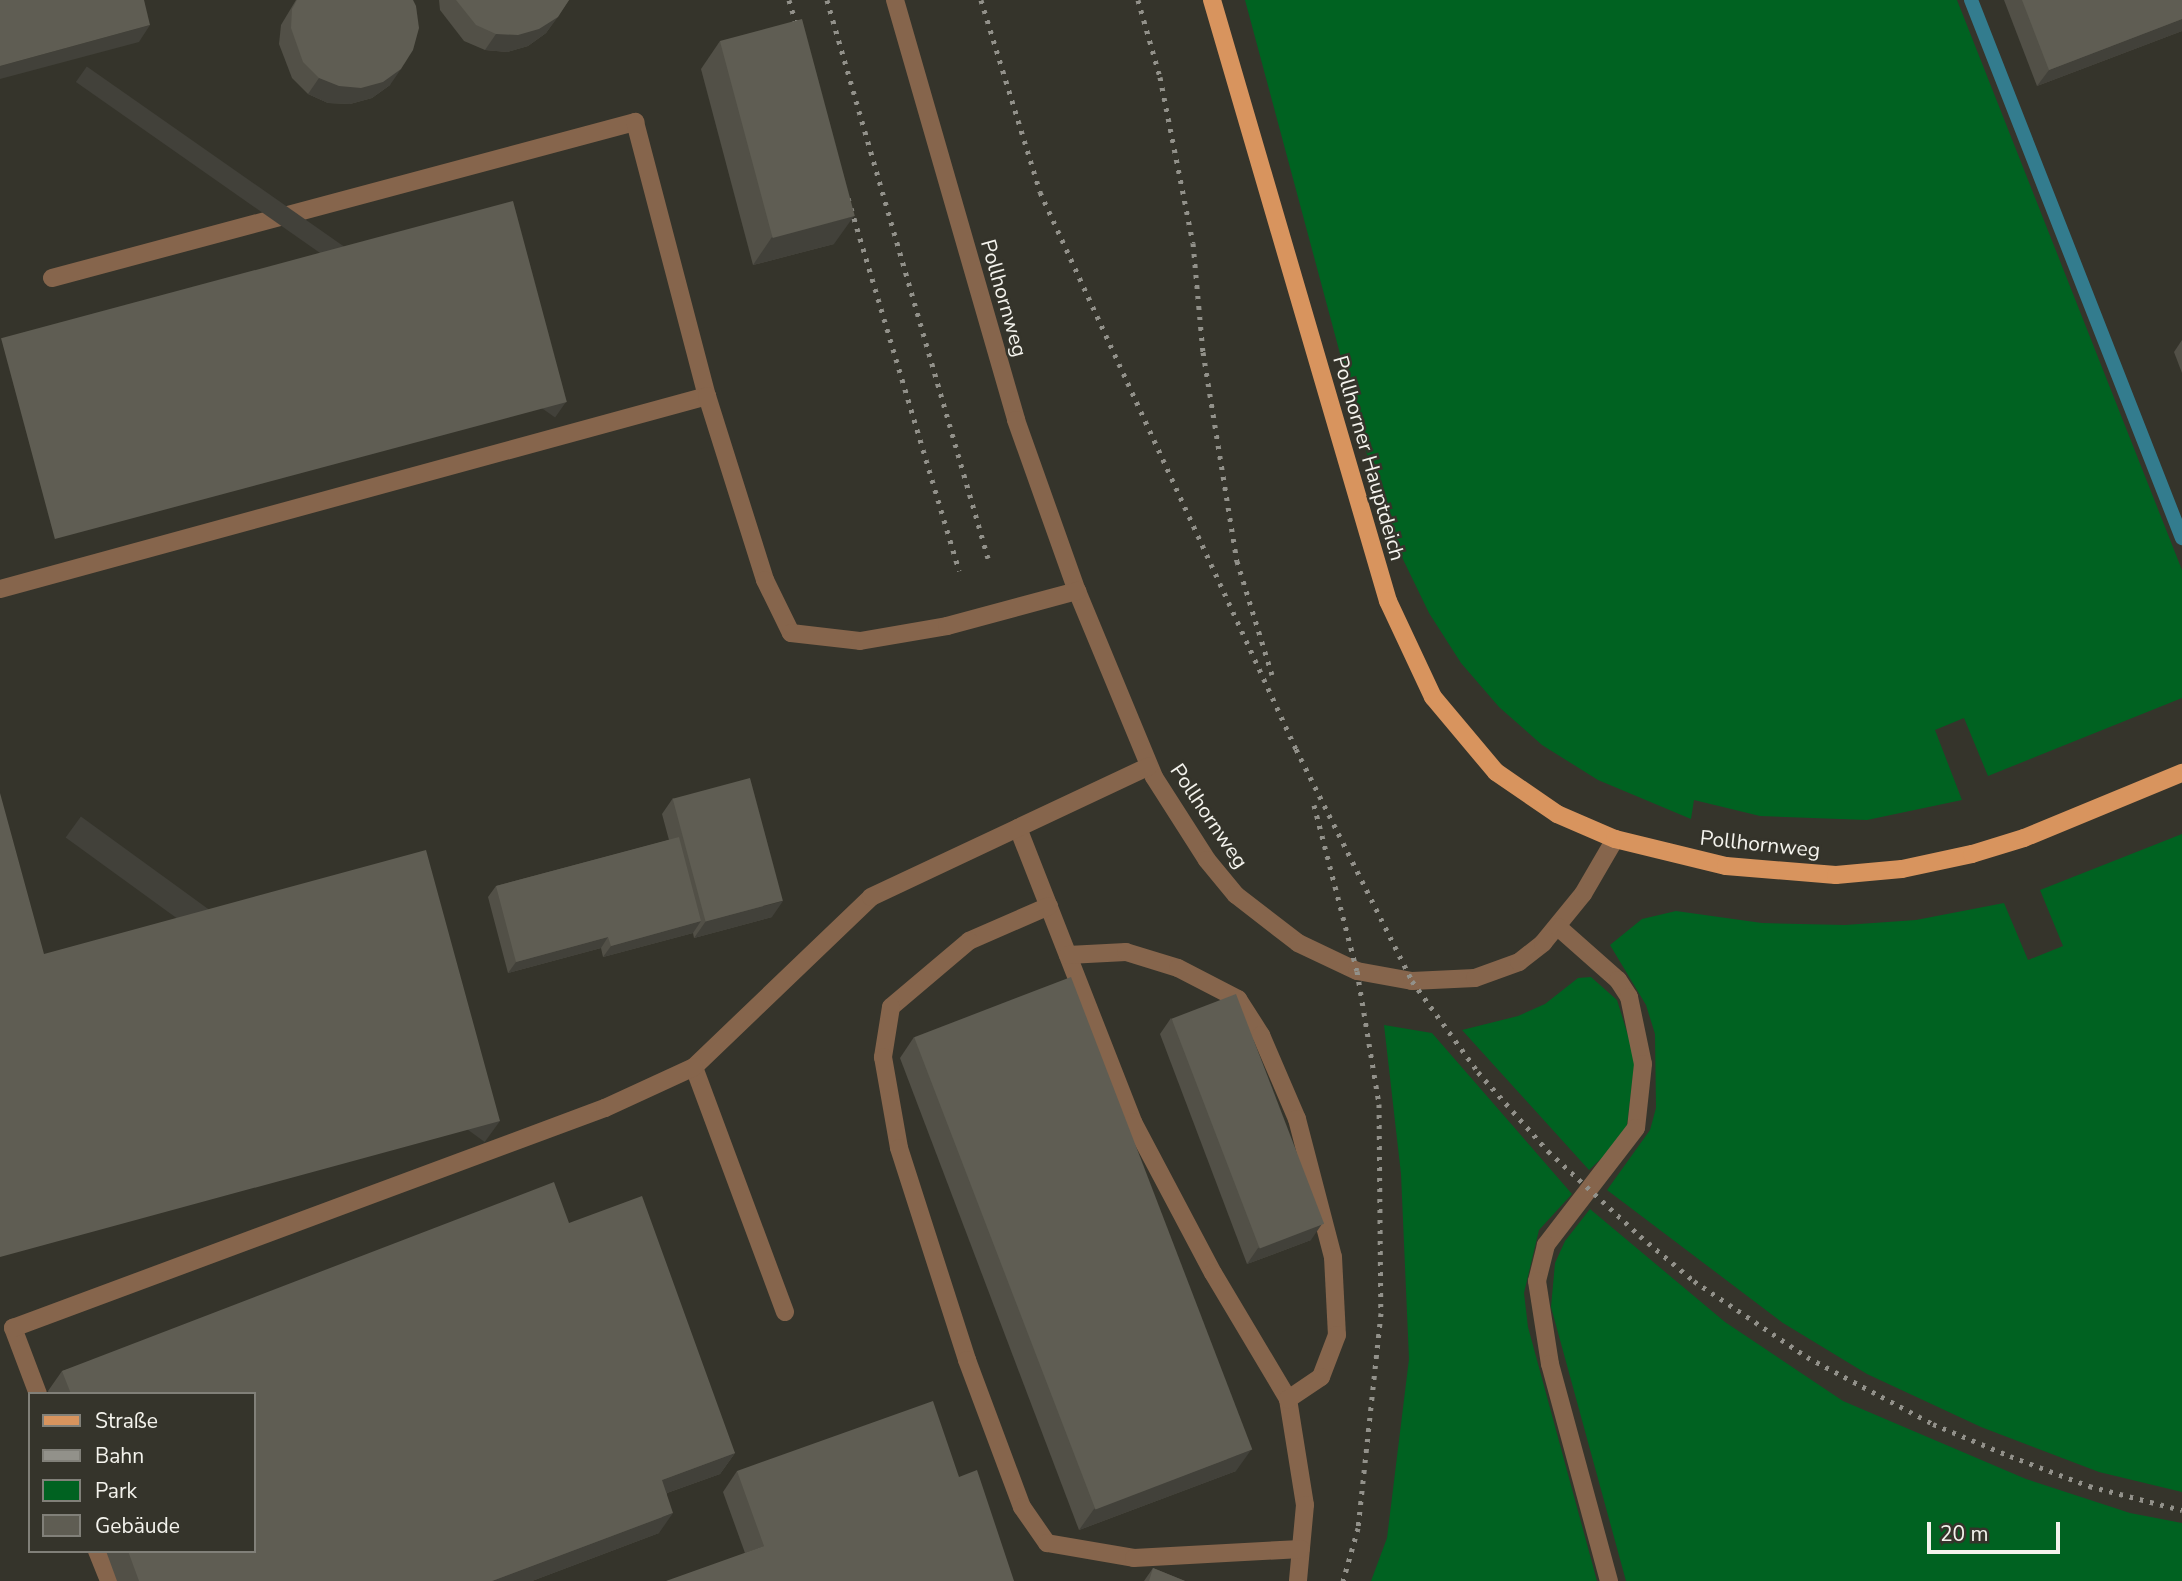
<!DOCTYPE html>
<html>
<head>
<meta charset="utf-8">
<style>
  body { margin:0 }
  #map { position:relative; width:2182px; height:1581px; overflow:hidden; background:#35342b; font-family:"Nunito Sans",sans-serif }
  div>[style] { position:absolute }
  .green>* { inset:0; background:#006221 }
  .stream>* { height:14px; margin:-7px; padding:0 7px; transform-origin:7px; border-radius:7px; background:#337c8e }
  .minor>* { height:18px; margin:-9px; padding:0 9px; transform-origin:9px; border-radius:9px; background:#86654c }
  .major>* { height:18px; margin:-9px; padding:0 9px; transform-origin:9px; border-radius:9px; background:#d8945e }
  .rail>* { height:5px; margin-top:-2.5px; transform-origin:0; background:repeating-linear-gradient(90deg,#92918a 0 3.5px,transparent 0 10.5px) }
  .wall>* { inset:0; background:#525047 }
  .shaded-wall>* { inset:0; background:#42413a; transform-origin:0 0 }
  .building>* { inset:0; background:#5f5d53; transform-origin:0 0 }
  span { translate:-50% -50%; white-space:nowrap; text-align:center; line-height:1.15; -webkit-text-stroke:5px #35342b; paint-order:stroke }
  .street-label { font-size:21px; color:#f4f3ed }
  .legend { position:absolute; left:28px; top:1392px; width:228px; height:161px; box-sizing:border-box; background:#35342b; border:2px solid #818079; margin:0; padding:9px 12px; list-style:none; font-size:21px; color:#f4f3ed }
  .legend li { display:flex; align-items:center; gap:14px; height:35px }
  .legend b { width:35px; border:2px solid #818079 }
  .scale { position:absolute; left:1927px; top:1522px; width:133px; height:32px; box-sizing:border-box; border:4px solid #f4f3ed; border-top:0; padding-left:9px; font-size:21px; line-height:24px; white-space:nowrap; color:#f4f3ed; -webkit-text-stroke:5px #35342b; paint-order:stroke }
</style>
</head>
<body>
<div id="map">
  <div class="green">
    <i style="clip-path:polygon(1245px 0,1957px 0,2182px 570px,2182px 698px,1988px 776px,1964px 718px,1935px 730px,1962px 800px,1867px 820px,1760px 816px,1694px 800px,1691px 819px,1598px 780px,1542px 745px,1499px 707px,1461px 663px,1429px 613px,1398px 549px,1371px 469px)"></i>
    <i style="clip-path:polygon(2182px 834px,2182px 1492px,2099px 1472px,1981px 1427px,1867px 1374px,1783px 1323px,1607px 1190px,1650px 1130px,1656px 1108px,1655px 1034px,1646px 1005px,1610px 945px,1642px 919px,1676px 911px,1762px 923px,1845px 925px,1916px 920px,2004px 903px,2028px 960px,2063px 946px,2040px 890px)"></i>
    <i style="clip-path:polygon(1591px 977px,1617px 1000px,1635px 1058px,1627px 1126px,1620px 1141px,1589px 1170px,1462px 1030px,1518px 1016px,1545px 1004px,1578px 978px)"></i>
    <i style="clip-path:polygon(1384px 1025px,1432px 1033px,1572px 1194px,1539px 1230px,1524px 1293px,1528px 1327px,1597px 1581px,1371px 1581px,1387px 1538px,1409px 1359px,1401px 1174px)"></i>
    <i style="clip-path:polygon(1590px 1209px,1725px 1322px,1843px 1401px,2026px 1479px,2130px 1513px,2182px 1523px,2182px 1581px,1626px 1581px,1551px 1307px,1555px 1263px,1565px 1241px)"></i>
  </div>
  <div class="stream">
    <i style="left:1971px;top:0;width:578px;rotate:68.59deg"></i>
  </div>
  <div class="minor">
    <i style="left:895px;top:0;width:437px;rotate:73.9deg"></i>
    <i style="left:1016px;top:420px;width:182px;rotate:70.4deg"></i>
    <i style="left:1077px;top:591px;width:201px;rotate:67.5deg"></i>
    <i style="left:1154px;top:777px;width:98px;rotate:57.4deg"></i>
    <i style="left:1207px;top:860px;width:45px;rotate:50.4deg"></i>
    <i style="left:1236px;top:895px;width:78px;rotate:37.7deg"></i>
    <i style="left:1298px;top:943px;width:65px;rotate:25.4deg"></i>
    <i style="left:1357px;top:971px;width:56px;rotate:10.3deg"></i>
    <i style="left:1412px;top:981px;width:63px;rotate:-2.7deg"></i>
    <i style="left:1475px;top:978px;width:47px;rotate:-20deg"></i>
    <i style="left:1519px;top:962px;width:31px;rotate:-38deg"></i>
    <i style="left:1543px;top:943px;width:63px;rotate:-50.8deg"></i>
    <i style="left:1583px;top:894px;width:64px;rotate:-59.8deg"></i>
    <i style="left:52px;top:278px;width:604px;rotate:-14.98deg"></i>
    <i style="left:635px;top:122px;width:283px;rotate:75.3deg"></i>
    <i style="left:0;top:589px;width:733px;rotate:-15.27deg"></i>
    <i style="left:707px;top:396px;width:193px;rotate:72.5deg"></i>
    <i style="left:765px;top:580px;width:59px;rotate:63.9deg"></i>
    <i style="left:791px;top:633px;width:69px;rotate:6.6deg"></i>
    <i style="left:860px;top:641px;width:88px;rotate:-9.8deg"></i>
    <i style="left:947px;top:626px;width:135px;rotate:-15.1deg"></i>
    <i style="left:1018px;top:828px;width:316px;rotate:68.6deg"></i>
    <i style="left:1133px;top:1122px;width:171px;rotate:62.1deg"></i>
    <i style="left:1213px;top:1273px;width:147px;rotate:59.2deg"></i>
    <i style="left:1288px;top:1399px;width:107px;rotate:80.9deg"></i>
    <i style="left:1305px;top:1505px;width:76px;rotate:95.3deg"></i>
    <i style="left:1049px;top:906px;width:87px;rotate:156.4deg"></i>
    <i style="left:969px;top:941px;width:102px;rotate:139.8deg"></i>
    <i style="left:891px;top:1007px;width:51px;rotate:99.1deg"></i>
    <i style="left:883px;top:1057px;width:92px;rotate:80deg"></i>
    <i style="left:899px;top:1148px;width:223px;rotate:72.2deg"></i>
    <i style="left:967px;top:1360px;width:157px;rotate:69.5deg"></i>
    <i style="left:1022px;top:1507px;width:44px;rotate:55.2deg"></i>
    <i style="left:1047px;top:1543px;width:88px;rotate:9.8deg"></i>
    <i style="left:1134px;top:1558px;width:167px;rotate:-3.1deg"></i>
    <i style="left:1558px;top:927px;width:80px;rotate:41.5deg"></i>
    <i style="left:1618px;top:980px;width:20px;rotate:57deg"></i>
    <i style="left:1629px;top:997px;width:68px;rotate:78.2deg"></i>
    <i style="left:1643px;top:1064px;width:64px;rotate:96.2deg"></i>
    <i style="left:1636px;top:1128px;width:148px;rotate:127.6deg"></i>
    <i style="left:1546px;top:1245px;width:37px;rotate:104deg"></i>
    <i style="left:1537px;top:1281px;width:84px;rotate:81.1deg"></i>
    <i style="left:1550px;top:1364px;width:225px;rotate:74.8deg"></i>
    <i style="left:1068px;top:955px;width:58px;rotate:-3deg"></i>
    <i style="left:1126px;top:952px;width:54px;rotate:17.1deg"></i>
    <i style="left:1178px;top:968px;width:68px;rotate:27.3deg"></i>
    <i style="left:1238px;top:999px;width:43px;rotate:57.4deg"></i>
    <i style="left:1261px;top:1035px;width:91px;rotate:66.8deg"></i>
    <i style="left:1297px;top:1119px;width:143px;rotate:75.4deg"></i>
    <i style="left:1333px;top:1257px;width:78px;rotate:87.1deg"></i>
    <i style="left:1337px;top:1335px;width:45px;rotate:110.9deg"></i>
    <i style="left:1321px;top:1377px;width:40px;rotate:146deg"></i>
    <i style="left:785px;top:1312px;width:261px;rotate:-110.4deg"></i>
    <i style="left:694px;top:1067px;width:245px;rotate:-43.8deg"></i>
    <i style="left:871px;top:897px;width:307px;rotate:-25.2deg"></i>
    <i style="left:38px;top:1394px;width:71px;rotate:-110.7deg"></i>
    <i style="left:13px;top:1328px;width:632px;rotate:-20.39deg"></i>
    <i style="left:605px;top:1108px;width:98px;rotate:-24.7deg"></i>
    <i style="left:97px;top:1551px;width:32px;rotate:68deg"></i>
  </div>
  <div class="major">
    <i style="left:1212px;top:0;width:626px;rotate:73.68deg"></i>
    <i style="left:1388px;top:601px;width:106px;rotate:64.9deg"></i>
    <i style="left:1433px;top:697px;width:98px;rotate:50deg"></i>
    <i style="left:1496px;top:772px;width:74px;rotate:34.5deg"></i>
    <i style="left:1557px;top:814px;width:63px;rotate:23.3deg"></i>
    <i style="left:1615px;top:839px;width:114px;rotate:13.7deg"></i>
    <i style="left:1726px;top:866px;width:110px;rotate:4.7deg"></i>
    <i style="left:1836px;top:875px;width:66px;rotate:-5.2deg"></i>
    <i style="left:1902px;top:869px;width:72px;rotate:-12.1deg"></i>
    <i style="left:1972px;top:854px;width:54px;rotate:-17.1deg"></i>
    <i style="left:2024px;top:838px;width:171px;rotate:-22.4deg"></i>
  </div>
  <div class="rail">
    <i style="left:789px;top:0;width:42px;rotate:73.3deg"></i>
    <i style="left:827px;top:0;width:581px;rotate:73.91deg"></i>
    <i style="left:981px;top:0;width:201px;rotate:72.9deg"></i>
    <i style="left:1040px;top:192px;width:613px;rotate:65.32deg"></i>
    <i style="left:1296px;top:749px;width:259px;rotate:63.4deg"></i>
    <i style="left:1412px;top:981px;width:112px;rotate:54deg"></i>
    <i style="left:1478px;top:1072px;width:106px;rotate:48.5deg"></i>
    <i style="left:1548px;top:1151px;width:125px;rotate:42.7deg"></i>
    <i style="left:1640px;top:1236px;width:70px;rotate:39.8deg"></i>
    <i style="left:1694px;top:1281px;width:136px;rotate:33.9deg"></i>
    <i style="left:1807px;top:1357px;width:143px;rotate:28deg"></i>
    <i style="left:1933px;top:1424px;width:83px;rotate:22.6deg"></i>
    <i style="left:2010px;top:1456px;width:85px;rotate:20.8deg"></i>
    <i style="left:2089px;top:1486px;width:96px;rotate:14.5deg"></i>
    <i style="left:1138px;top:0;width:80px;rotate:74.1deg"></i>
    <i style="left:1160px;top:77px;width:169px;rotate:78.8deg"></i>
    <i style="left:1193px;top:243px;width:109px;rotate:84.8deg"></i>
    <i style="left:1203px;top:352px;width:212px;rotate:80.8deg"></i>
    <i style="left:1237px;top:561px;width:119px;rotate:72.9deg"></i>
    <i style="left:848px;top:198px;width:389px;rotate:73.4deg"></i>
    <i style="left:1314px;top:805px;width:171px;rotate:75.5deg"></i>
    <i style="left:1357px;top:971px;width:135px;rotate:80.6deg"></i>
    <i style="left:1379px;top:1104px;width:209px;rotate:89.5deg"></i>
    <i style="left:1381px;top:1313px;width:216px;rotate:96.1deg"></i>
    <i style="left:1358px;top:1528px;width:55px;rotate:105.8deg"></i>
  </div>
  <div class="wall">
    <i style="clip-path:polygon(296px 0,413px 0,390px 85px,372px 98px,350px 104px,328px 103px,308px 94px,292px 78px,279px 44px,281px 25px)"></i>
    <i style="clip-path:polygon(439px 0,569px 0,546px 33px,528px 46px,507px 52px,485px 50px,464px 41px,440px 10px)"></i>
    <i style="clip-path:polygon(2004px 0,2182px 0,2182px 31px,2037px 86px)"></i>
    <i style="clip-path:polygon(720px 41px,834px 244px,753px 265px,701px 69px)"></i>
    <i style="clip-path:polygon(2182px 340px,2182px 373px,2174px 352px)"></i>
    <i style="clip-path:polygon(673px 798px,772px 917px,694px 938px,693px 933px,603px 957px,601px 948px,508px 973px,488px 897px,496px 886px,669px 840px,662px 814px)"></i>
    <i style="clip-path:polygon(1171px 1018px,1311px 1240px,1247px 1264px,1160px 1034px)"></i>
    <i style="clip-path:polygon(914px 1037px,1236px 1471px,1079px 1530px,900px 1058px)"></i>
    <i style="clip-path:polygon(569px 1223px,735px 1453px,720px 1474px,667px 1493px,659px 1533px,532px 1581px,117px 1581px,106px 1551px,254px 1551px,254px 1394px,49px 1394px,48px 1391px,62px 1371px)"></i>
    <i style="clip-path:polygon(737px 1471px,959px 1477px,745px 1553px,723px 1492px)"></i>
    <i style="clip-path:polygon(1153px 1568px,1185px 1581px,1144px 1581px)"></i>
  </div>
  <div class="shaded-wall">
    <i style="clip-path:polygon(558px 17px,546px 33px,528px 46px,507px 52px,485px 50px,496px 34px)"></i>
    <i style="clip-path:polygon(2182px 19px,2182px 31px,2037px 86px,2049px 70px)"></i>
    <i style="clip-path:polygon(150px 25px,139px 42px,0 79px,0 66px)"></i>
    <i style="clip-path:polygon(401px 69px,390px 85px,372px 98px,350px 104px,328px 103px,308px 94px,319px 78px)"></i>
    <i style="clip-path:polygon(854px 216px,834px 244px,753px 265px,772px 237px)"></i>
    <i style="left:566px;top:402px;width:19px;height:585px;rotate:125deg"></i>
    <i style="clip-path:polygon(783px 901px,772px 917px,694px 938px,706px 921px)"></i>
    <i style="clip-path:polygon(701px 921px,693px 933px,603px 957px,611px 946px)"></i>
    <i style="clip-path:polygon(608px 937px,601px 948px,508px 973px,516px 962px)"></i>
    <i style="left:500px;top:1121px;width:26px;height:518px;rotate:126deg"></i>
    <i style="clip-path:polygon(1322px 1224px,1311px 1240px,1247px 1264px,1258px 1248px)"></i>
    <i style="clip-path:polygon(1251px 1450px,1236px 1471px,1079px 1530px,1094px 1509px)"></i>
    <i style="clip-path:polygon(735px 1453px,720px 1474px,647px 1500px,662px 1480px)"></i>
    <i style="clip-path:polygon(673px 1513px,659px 1533px,532px 1581px,492px 1581px)"></i>
  </div>
  <div class="building">
    <i style="clip-path:polygon(0 0,144px 0,150px 25px,0 66px)"></i>
    <i style="clip-path:polygon(297px 0,413px 0,416px 6px,419px 28px,413px 50px,401px 69px,383px 82px,361px 88px,339px 86px,319px 78px,303px 62px,291px 28px,292px 9px)"></i>
    <i style="clip-path:polygon(456px 0,569px 0,558px 17px,539px 29px,518px 35px,496px 34px,476px 25px)"></i>
    <i style="clip-path:polygon(2022px 0,2182px 0,2182px 19px,2049px 70px)"></i>
    <i style="left:802px;top:19px;width:204px;height:85px;rotate:75deg"></i>
    <i style="left:513px;top:201px;width:208px;height:530px;rotate:75deg"></i>
    <i style="left:750px;top:778px;width:127px;height:80px;rotate:75deg"></i>
    <i style="clip-path:polygon(0 793px,44px 954px,426px 850px,500px 1121px,0 1257px)"></i>
    <i style="clip-path:polygon(679px 837px,701px 921px,611px 946px,608px 937px,516px 962px,496px 886px)"></i>
    <i style="left:1071px;top:977px;width:506px;height:168px;rotate:69deg"></i>
    <i style="left:1236px;top:994px;width:246px;height:69px;rotate:69deg"></i>
    <i style="clip-path:polygon(554px 1182px,569px 1223px,642px 1196px,735px 1453px,662px 1480px,673px 1513px,492px 1581px,139px 1581px,128px 1551px,254px 1551px,254px 1394px,71px 1394px,62px 1371px)"></i>
    <i style="clip-path:polygon(933px 1401px,959px 1477px,977px 1470px,1014px 1581px,666px 1581px,764px 1546px,737px 1471px)"></i>
    <i style="clip-path:polygon(1153px 1568px,1185px 1581px,1149px 1581px)"></i>
  </div>
  <div class="street-label">
    <span style="left:1004px;top:298px;rotate:74deg">Pollhornweg</span>
    <span style="left:1369px;top:458px;rotate:74deg">Pollhorner Hauptdeich</span>
    <span style="left:1209px;top:816px;rotate:56deg">Pollhornweg</span>
    <span style="left:1760px;top:844px;rotate:6deg">Pollhornweg</span>
  </div>
  <ul class="legend">
  <li><b style="height:9px;background:#d8945e"></b>Straße</li>
  <li><b style="height:9px;background:#92918a"></b>Bahn</li>
  <li><b style="height:19px;background:#006221"></b>Park</li>
  <li><b style="height:19px;background:#5f5d53"></b>Gebäude</li>
  </ul>
  <div class="scale">20 m</div>
</div>
</body>
</html>
